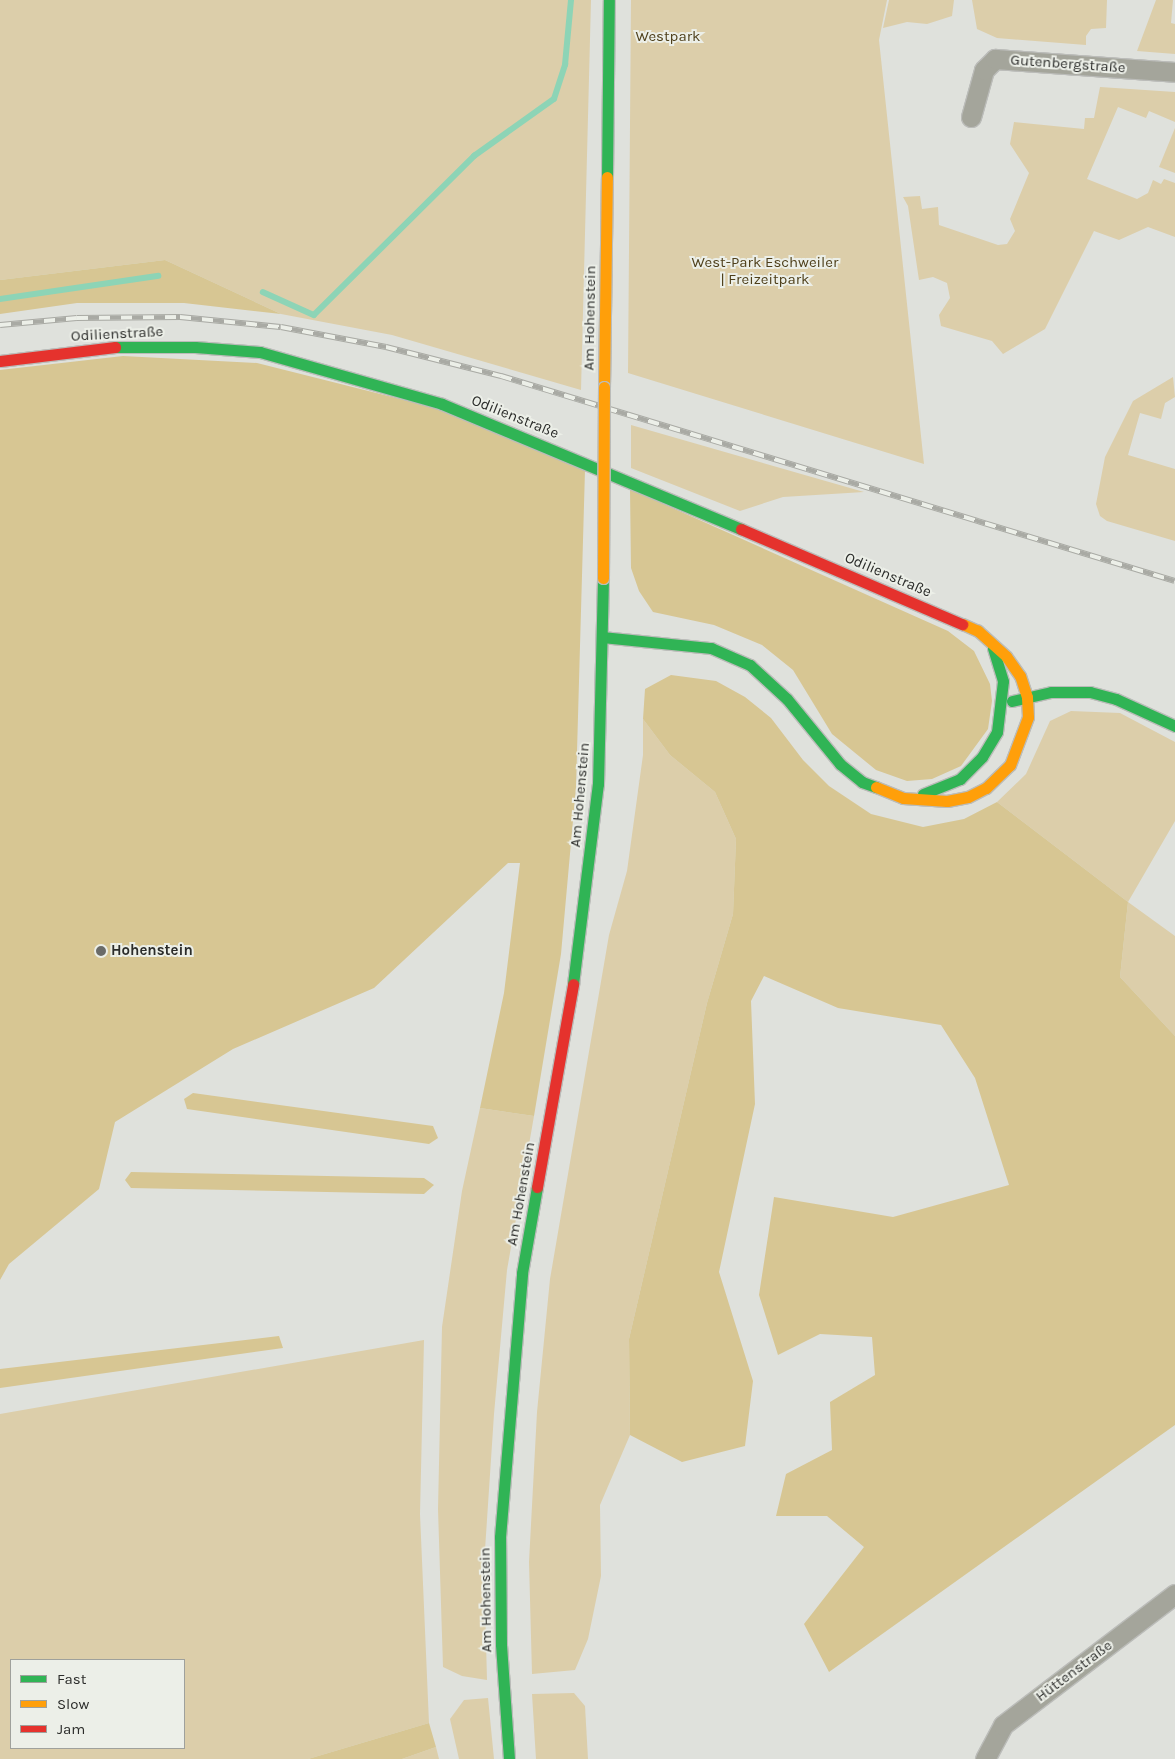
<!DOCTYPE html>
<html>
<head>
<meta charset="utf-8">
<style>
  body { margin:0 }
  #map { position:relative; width:1175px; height:1759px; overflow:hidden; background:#dfe1dc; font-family:Karla,sans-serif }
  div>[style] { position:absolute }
  .green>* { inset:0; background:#dcceaa }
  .forest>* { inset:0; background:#d7c693 }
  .stream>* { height:5.5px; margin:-2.75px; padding:0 2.75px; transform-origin:2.75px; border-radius:2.75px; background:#8dd4b6 }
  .roads { filter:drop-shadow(1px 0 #bbbcb9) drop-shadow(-1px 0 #bbbcb9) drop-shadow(0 1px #bbbcb9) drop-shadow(0 -1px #bbbcb9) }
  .street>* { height:19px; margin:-9.5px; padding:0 9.5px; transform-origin:9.5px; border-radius:9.5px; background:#a4a59b }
  .fast>* { height:11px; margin:-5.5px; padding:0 5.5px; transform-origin:5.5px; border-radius:5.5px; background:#30b455 }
  .slow>* { height:11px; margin:-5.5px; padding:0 5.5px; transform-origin:5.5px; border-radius:5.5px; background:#ff9f0a }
  .jam>* { height:11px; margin:-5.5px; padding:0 5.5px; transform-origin:5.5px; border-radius:5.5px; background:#e5322d }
  .rail>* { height:5.5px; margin-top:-2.75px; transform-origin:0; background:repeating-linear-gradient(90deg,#ecefe8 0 11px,#a9aaa4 0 22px); box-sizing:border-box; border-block:1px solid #a9aaa4 }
  .bridges { filter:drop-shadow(1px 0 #bbbcb9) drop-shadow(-1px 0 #bbbcb9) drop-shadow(0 1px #bbbcb9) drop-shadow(0 -1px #bbbcb9) }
  .slow-bridge>* { height:11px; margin:-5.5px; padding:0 5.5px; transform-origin:5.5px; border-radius:5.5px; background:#ff9f0a }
  .dots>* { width:14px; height:14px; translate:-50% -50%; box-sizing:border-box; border:2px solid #ecefe8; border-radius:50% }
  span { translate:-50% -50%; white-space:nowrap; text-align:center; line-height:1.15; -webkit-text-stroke:4px #ecefe8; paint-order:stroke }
  .park-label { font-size:15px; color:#4e3f1a }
  .street-label { font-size:15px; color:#2b2c2a }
  .poi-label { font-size:15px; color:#2b2c2a; font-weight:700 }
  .left { translate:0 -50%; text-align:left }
  .legend { position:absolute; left:10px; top:1659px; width:175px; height:90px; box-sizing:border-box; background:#ecefe8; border:1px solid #9fa19c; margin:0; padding:6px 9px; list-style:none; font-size:15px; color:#2b2c2a }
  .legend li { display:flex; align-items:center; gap:10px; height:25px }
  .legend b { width:25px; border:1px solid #9fa19c }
</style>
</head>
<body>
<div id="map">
  <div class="green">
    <div style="clip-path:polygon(0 0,591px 0,581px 390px,392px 335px,281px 314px,165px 260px,0 280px)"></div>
    <div style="clip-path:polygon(631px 0,887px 0,879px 40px,924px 464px,628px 373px)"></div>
    <div style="clip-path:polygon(889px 0,954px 0,952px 16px,927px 24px,907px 22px,883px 28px)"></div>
    <div style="clip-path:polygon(972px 0,1107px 0,1106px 28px,1091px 29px,1086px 36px,1086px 45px,997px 38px,977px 29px)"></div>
    <div style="clip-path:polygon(1156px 0,1173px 0,1171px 23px,1175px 24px,1175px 54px,1137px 51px)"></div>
    <div style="clip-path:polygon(1100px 87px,1175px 92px,1175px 122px,1149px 111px,1146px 118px,1118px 107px,1087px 179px,1137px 199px,1148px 193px,1153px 180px,1161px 184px,1164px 179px,1175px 183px,1175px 237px,1148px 227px,1119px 240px,1094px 231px,1045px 329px,1003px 354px,992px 341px,941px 326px,939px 315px,950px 298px,947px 283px,933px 277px,919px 280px,908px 206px,903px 197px,920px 196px,922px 209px,938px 207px,939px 225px,998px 245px,1007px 244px,1015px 231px,1010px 219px,1029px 173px,1010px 144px,1014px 122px,1084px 129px,1085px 118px,1094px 118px)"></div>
    <div style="clip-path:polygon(1175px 128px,1175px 173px,1159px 167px)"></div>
    <div style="clip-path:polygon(1173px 377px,1175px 397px,1165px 403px,1161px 419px,1140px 413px,1128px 455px,1175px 469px,1175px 541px,1107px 521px,1100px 516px,1096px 504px,1105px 457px,1133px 401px)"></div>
    <div style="clip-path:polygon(631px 425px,864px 492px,783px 497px,740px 511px,631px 468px)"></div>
    <div style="clip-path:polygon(1071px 711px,1120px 713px,1175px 742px,1175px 821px,1128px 902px,1175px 936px,1175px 1036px,1120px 977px,1128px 902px,997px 802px,1026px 774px,1050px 721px)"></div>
    <div style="clip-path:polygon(643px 719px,670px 755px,715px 792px,736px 839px,733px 914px,707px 1003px,629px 1339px,630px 1435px,600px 1505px,601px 1576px,588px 1639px,575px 1670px,532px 1674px,529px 1562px,537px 1412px,550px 1279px,609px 935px,627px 871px,643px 755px)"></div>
    <div style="clip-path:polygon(480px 1108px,534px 1116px,507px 1270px,494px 1414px,484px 1565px,487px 1680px,462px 1676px,443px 1667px,438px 1509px,442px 1327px,462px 1191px)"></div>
    <div style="clip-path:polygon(evenodd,424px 1340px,420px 1514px,429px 1723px,308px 1759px,0 1759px,0 1414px,424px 1340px,11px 1660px,184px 1660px,184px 1748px,11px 1748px,11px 1660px)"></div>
    <div style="clip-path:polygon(574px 1693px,585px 1706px,588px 1759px,536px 1759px,532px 1694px)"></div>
    <div style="clip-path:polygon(488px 1698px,494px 1759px,459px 1759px,450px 1719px,464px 1700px)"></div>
    <div style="clip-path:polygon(436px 1747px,439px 1759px,402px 1759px)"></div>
  </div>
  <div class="forest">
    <div style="clip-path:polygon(165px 260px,281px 314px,184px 303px,77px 303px,0 314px,0 280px)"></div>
    <div style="clip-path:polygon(123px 356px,257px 363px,440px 409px,585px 470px,576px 787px,561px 954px,534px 1116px,480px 1108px,504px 993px,520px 863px,508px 863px,374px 988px,233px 1049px,115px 1122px,99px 1189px,9px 1264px,0 1280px,0 370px)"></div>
    <div style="clip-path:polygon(630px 489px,948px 631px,974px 651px,990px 684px,992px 701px,988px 729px,961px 766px,932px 779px,907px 781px,876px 770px,832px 734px,793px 670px,762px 645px,714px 625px,653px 612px,639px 591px,631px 568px)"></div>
    <div style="clip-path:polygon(671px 675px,716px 681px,745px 697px,771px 718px,803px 760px,829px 786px,871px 814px,923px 827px,964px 819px,997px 802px,1128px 902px,1120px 977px,1175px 1036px,1175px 1425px,829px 1672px,804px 1624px,864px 1547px,827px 1516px,776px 1516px,786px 1474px,832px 1450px,830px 1402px,875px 1375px,872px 1337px,820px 1334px,778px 1355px,759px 1295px,774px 1197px,893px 1217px,1009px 1185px,975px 1078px,941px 1025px,838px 1008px,764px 976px,751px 1001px,755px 1104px,719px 1272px,753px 1381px,745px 1446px,682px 1462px,630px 1435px,629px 1339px,707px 1003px,733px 914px,736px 839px,715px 792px,670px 755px,643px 719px,645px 689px)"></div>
    <div style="clip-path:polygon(193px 1093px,433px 1126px,438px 1138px,429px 1144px,187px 1109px,184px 1099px)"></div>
    <div style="clip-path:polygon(131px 1172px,424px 1178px,434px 1185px,424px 1194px,131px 1188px,125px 1180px)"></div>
    <div style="clip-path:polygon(279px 1336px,283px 1348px,0 1388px,0 1369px)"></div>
    <div style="clip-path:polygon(429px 1723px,436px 1747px,402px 1759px,308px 1759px)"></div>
  </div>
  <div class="stream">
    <div style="left:263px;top:292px;width:56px;rotate:24.3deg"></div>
    <div style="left:314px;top:315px;width:226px;rotate:-44.8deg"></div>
    <div style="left:474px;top:156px;width:98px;rotate:-35.5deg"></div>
    <div style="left:554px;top:99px;width:36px;rotate:-72deg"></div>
    <div style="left:565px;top:65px;width:65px;rotate:-84.7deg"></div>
    <div style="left:0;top:299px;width:160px;rotate:-8.3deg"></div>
  </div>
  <div class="roads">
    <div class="street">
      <div style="left:971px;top:117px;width:49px;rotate:-74.5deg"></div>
      <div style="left:984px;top:70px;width:16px;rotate:-45deg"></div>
      <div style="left:995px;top:59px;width:180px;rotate:4.1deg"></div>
      <div style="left:985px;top:1759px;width:38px;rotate:-62deg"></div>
      <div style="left:1003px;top:1725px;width:216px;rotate:-37.3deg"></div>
    </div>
    <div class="fast">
      <div style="left:607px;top:177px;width:177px;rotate:-89.4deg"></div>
      <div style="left:115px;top:347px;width:80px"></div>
      <div style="left:195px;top:347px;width:65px;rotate:4.4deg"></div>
      <div style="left:260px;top:352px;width:189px;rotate:15.9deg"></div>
      <div style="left:442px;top:404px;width:324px;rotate:22.7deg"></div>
      <div style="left:602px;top:637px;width:110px;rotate:5.8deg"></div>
      <div style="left:711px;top:648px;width:43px;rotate:23.6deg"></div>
      <div style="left:750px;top:665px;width:50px;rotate:42.6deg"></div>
      <div style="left:787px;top:699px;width:84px;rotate:50.8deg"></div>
      <div style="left:840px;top:764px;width:28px;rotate:39deg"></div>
      <div style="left:862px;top:782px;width:15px;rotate:20deg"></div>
      <div style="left:1012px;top:701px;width:40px;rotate:-13deg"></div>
      <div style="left:1051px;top:692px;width:39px"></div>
      <div style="left:1090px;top:692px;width:27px;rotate:15deg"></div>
      <div style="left:1116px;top:699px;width:65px;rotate:24.6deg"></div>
      <div style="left:923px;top:794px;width:40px;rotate:-22deg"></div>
      <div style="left:960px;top:779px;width:31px;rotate:-45deg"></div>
      <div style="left:982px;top:757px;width:29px;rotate:-59deg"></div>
      <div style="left:997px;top:732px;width:51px;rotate:-83.3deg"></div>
      <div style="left:1003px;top:681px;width:34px;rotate:-107deg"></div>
      <div style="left:573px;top:984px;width:202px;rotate:-82.9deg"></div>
      <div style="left:598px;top:784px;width:206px;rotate:-88.6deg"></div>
      <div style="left:509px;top:1759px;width:115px;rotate:-94deg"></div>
      <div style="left:501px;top:1644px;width:107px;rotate:-90.5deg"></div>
      <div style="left:500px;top:1537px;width:265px;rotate:-85.2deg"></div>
      <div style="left:522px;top:1273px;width:87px;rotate:-80.1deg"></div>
    </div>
    <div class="slow">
      <div style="left:604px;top:387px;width:210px;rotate:-89.2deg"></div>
      <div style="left:876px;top:787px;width:29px;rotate:22deg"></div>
      <div style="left:903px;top:798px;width:44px;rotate:3.9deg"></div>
      <div style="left:947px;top:801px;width:21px;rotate:-11deg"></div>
      <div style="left:968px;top:797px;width:20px;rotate:-27deg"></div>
      <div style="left:986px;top:788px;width:33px;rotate:-44deg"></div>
      <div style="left:1010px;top:765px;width:51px;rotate:-69.4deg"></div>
      <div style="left:1028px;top:717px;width:20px;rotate:-93deg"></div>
      <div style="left:1027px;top:697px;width:22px;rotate:-108deg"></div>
      <div style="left:1020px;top:676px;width:24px;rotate:-125deg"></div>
      <div style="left:1006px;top:656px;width:38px;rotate:-138deg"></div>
      <div style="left:978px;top:631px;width:17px;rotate:-156deg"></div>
    </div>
    <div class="jam">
      <div style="left:0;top:361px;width:116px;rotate:-6.9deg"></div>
      <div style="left:741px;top:529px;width:241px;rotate:23.3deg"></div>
      <div style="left:537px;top:1187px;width:206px;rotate:-79.9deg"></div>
    </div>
  </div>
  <div class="rail">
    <div style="left:0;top:325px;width:77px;rotate:-5.2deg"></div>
    <div style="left:77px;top:318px;width:103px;rotate:-0.6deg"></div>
    <div style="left:180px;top:317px;width:101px;rotate:5.7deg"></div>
    <div style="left:281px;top:327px;width:107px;rotate:10.8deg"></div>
    <div style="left:386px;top:347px;width:119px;rotate:14.2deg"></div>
    <div style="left:501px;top:376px;width:704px;rotate:16.92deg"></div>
  </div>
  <div class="bridges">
    <div class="slow-bridge">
      <div style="left:603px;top:578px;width:191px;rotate:-89.7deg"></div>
    </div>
  </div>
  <div class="dots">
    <div style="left:101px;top:951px;background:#6a6b68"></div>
  </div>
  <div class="park-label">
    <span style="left:668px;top:37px">Westpark</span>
    <span style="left:765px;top:271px">West-Park Eschweiler<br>| Freizeitpark</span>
  </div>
  <div class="street-label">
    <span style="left:1068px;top:64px;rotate:4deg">Gutenbergstraße</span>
    <span style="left:590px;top:318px;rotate:-89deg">Am Hohenstein</span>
    <span style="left:117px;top:334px;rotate:-3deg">Odilienstraße</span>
    <span style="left:515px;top:417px;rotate:22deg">Odilienstraße</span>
    <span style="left:888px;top:575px;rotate:23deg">Odilienstraße</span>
    <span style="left:580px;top:795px;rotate:-85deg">Am Hohenstein</span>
    <span style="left:521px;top:1194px;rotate:-80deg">Am Hohenstein</span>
    <span style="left:486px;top:1600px;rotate:-91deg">Am Hohenstein</span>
    <span style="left:1074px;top:1671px;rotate:-37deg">Hüttenstraße</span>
  </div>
  <div class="poi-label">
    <span class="left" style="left:111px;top:951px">Hohenstein</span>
  </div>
  <ul class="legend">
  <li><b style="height:6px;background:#30b455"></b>Fast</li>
  <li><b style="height:6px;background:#ff9f0a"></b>Slow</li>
  <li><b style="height:6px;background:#e5322d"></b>Jam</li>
  </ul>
</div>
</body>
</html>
